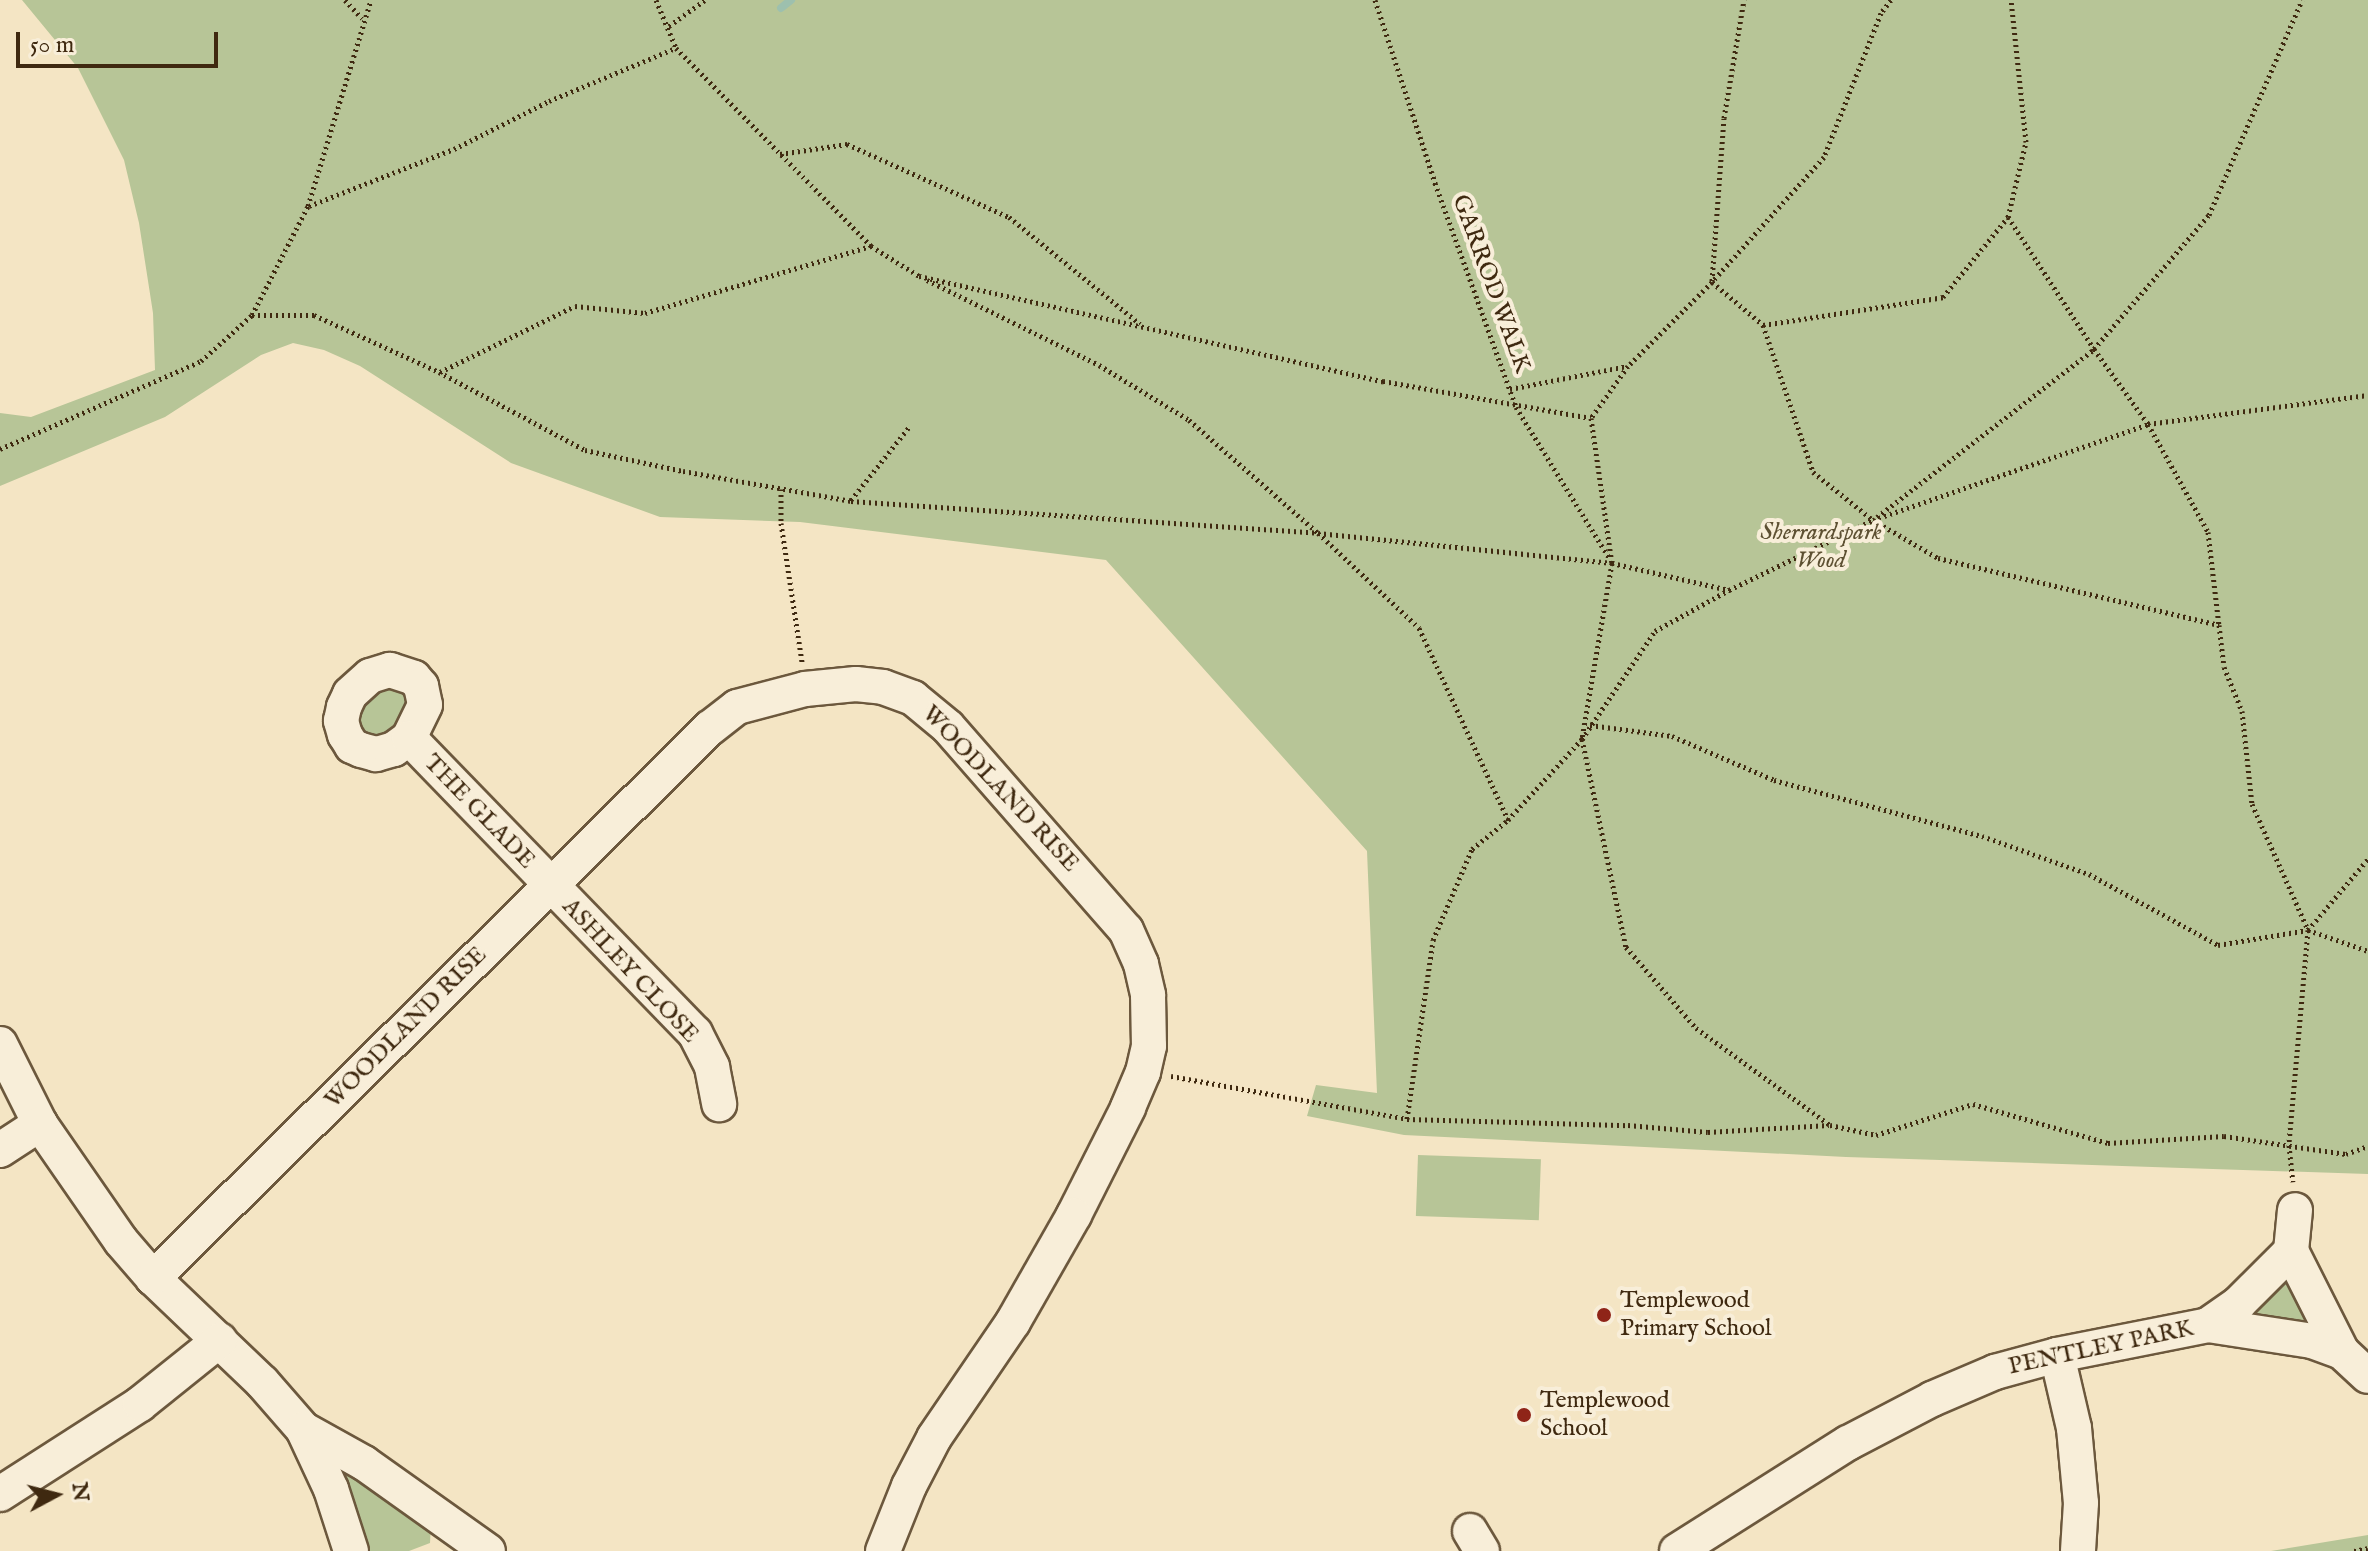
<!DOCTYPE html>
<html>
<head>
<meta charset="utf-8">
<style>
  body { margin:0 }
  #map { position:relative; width:2368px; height:1551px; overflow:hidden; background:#f4e5c4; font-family:"IM FELL English",serif }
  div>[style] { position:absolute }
  .green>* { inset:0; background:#b7c597; transform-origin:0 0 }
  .stream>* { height:8px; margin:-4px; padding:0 4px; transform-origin:4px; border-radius:4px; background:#9dc0ae }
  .path>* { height:5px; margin-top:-2.5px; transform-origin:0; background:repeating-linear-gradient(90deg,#3f2910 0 2px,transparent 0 6px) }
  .roads { filter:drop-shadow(2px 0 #6c583d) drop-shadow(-2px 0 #6c583d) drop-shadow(0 2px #6c583d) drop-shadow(0 -2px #6c583d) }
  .minor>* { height:34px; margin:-17px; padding:0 17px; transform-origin:17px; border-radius:17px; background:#f8eed9 }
  .dots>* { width:22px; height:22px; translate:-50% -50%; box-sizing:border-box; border:4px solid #f8eed9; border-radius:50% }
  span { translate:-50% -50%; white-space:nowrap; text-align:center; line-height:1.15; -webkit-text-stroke:8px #f8eed9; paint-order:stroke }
  .street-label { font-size:24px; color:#3f2910 }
  .park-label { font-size:24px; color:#5d5032; font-style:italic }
  .poi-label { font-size:24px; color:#3f2910 }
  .left { translate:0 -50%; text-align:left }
  .north { position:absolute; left:16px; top:1455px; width:80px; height:80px; -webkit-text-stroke:6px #f8eed9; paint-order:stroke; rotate:83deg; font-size:22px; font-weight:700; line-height:32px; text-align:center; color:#3f2910 }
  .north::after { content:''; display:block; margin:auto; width:28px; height:36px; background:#3f2910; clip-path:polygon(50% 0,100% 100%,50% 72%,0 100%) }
  .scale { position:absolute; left:16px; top:32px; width:202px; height:36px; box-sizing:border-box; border:4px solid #3f2910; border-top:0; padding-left:10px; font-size:24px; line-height:28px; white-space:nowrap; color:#3f2910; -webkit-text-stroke:6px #f8eed9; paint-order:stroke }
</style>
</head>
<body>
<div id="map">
  <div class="green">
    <div style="clip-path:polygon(22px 0,2368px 0,2368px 1174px,1846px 1157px,1404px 1135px,1307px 1116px,1316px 1085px,1377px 1093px,1367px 851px,1106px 560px,800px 522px,660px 517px,511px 463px,360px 366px,324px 350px,293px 343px,261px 355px,165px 417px,0 486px,0 413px,31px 417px,155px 370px,153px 313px,139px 223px,124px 160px,78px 68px)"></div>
    <div style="clip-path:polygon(412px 686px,404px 729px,361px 743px,353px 702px,362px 689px)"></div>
    <div style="left:1418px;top:1155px;width:123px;height:61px;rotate:2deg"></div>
    <div style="clip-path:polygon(2284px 1278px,2290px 1280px,2312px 1326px,2248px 1317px)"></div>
    <div style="clip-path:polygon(347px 1472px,431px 1524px,430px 1543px,409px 1551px,361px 1551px,342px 1478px)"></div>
    <div style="clip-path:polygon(2368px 1535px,2368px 1551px,2271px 1551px)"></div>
  </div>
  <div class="stream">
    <div style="left:781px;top:8px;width:13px;rotate:-39deg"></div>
  </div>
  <div class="path">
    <div style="left:345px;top:0;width:25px;rotate:47deg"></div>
    <div style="left:656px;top:0;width:52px;rotate:67.4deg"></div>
    <div style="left:676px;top:48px;width:278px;rotate:45.4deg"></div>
    <div style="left:1375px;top:0;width:193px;rotate:71.8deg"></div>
    <div style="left:1435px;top:183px;width:238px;rotate:70.1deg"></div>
    <div style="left:1516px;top:407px;width:179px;rotate:58.3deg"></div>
    <div style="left:1891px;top:0;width:16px;rotate:128deg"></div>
    <div style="left:1881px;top:13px;width:155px;rotate:111.6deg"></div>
    <div style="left:1824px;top:157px;width:168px;rotate:131.9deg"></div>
    <div style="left:1712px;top:282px;width:119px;rotate:135deg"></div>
    <div style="left:1628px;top:366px;width:64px;rotate:125.4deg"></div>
    <div style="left:1591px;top:418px;width:147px;rotate:81.8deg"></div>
    <div style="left:1612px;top:563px;width:179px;rotate:99.7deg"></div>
    <div style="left:1582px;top:739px;width:213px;rotate:78.1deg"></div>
    <div style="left:1626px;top:947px;width:107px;rotate:49.2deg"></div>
    <div style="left:1696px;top:1028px;width:165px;rotate:35.9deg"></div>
    <div style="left:1830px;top:1125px;width:47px;rotate:12.3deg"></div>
    <div style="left:1876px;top:1135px;width:102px;rotate:-17.7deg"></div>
    <div style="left:1973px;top:1104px;width:141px;rotate:16.1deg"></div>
    <div style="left:2108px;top:1143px;width:116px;rotate:-3.5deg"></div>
    <div style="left:2224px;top:1136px;width:123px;rotate:8.4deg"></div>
    <div style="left:2346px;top:1154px;width:23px;rotate:-20deg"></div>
    <div style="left:669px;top:26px;width:44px;rotate:-35.8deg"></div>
    <div style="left:780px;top:154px;width:68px;rotate:-8.5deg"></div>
    <div style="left:847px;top:144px;width:178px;rotate:24.3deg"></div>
    <div style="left:1009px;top:217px;width:169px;rotate:39.2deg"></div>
    <div style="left:309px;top:206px;width:156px;rotate:-21.5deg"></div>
    <div style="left:454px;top:149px;width:106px;rotate:-26.8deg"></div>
    <div style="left:549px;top:101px;width:138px;rotate:-22.7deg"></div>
    <div style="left:2008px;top:217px;width:158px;rotate:56.9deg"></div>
    <div style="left:2094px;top:349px;width:92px;rotate:54.2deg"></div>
    <div style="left:2148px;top:424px;width:124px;rotate:60.9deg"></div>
    <div style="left:2208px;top:532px;width:94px;rotate:83.3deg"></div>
    <div style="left:927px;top:280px;width:192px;rotate:26.3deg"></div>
    <div style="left:1099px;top:365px;width:105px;rotate:31.4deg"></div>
    <div style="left:1189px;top:420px;width:171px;rotate:41.2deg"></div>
    <div style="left:1318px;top:533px;width:139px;rotate:43.2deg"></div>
    <div style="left:1419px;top:628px;width:212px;rotate:65.1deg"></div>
    <div style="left:1712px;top:281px;width:163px;rotate:-85.8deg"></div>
    <div style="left:1724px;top:118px;width:120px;rotate:-80.4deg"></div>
    <div style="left:1712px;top:282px;width:67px;rotate:40.1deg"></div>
    <div style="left:1763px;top:325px;width:182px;rotate:-8.8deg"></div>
    <div style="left:1943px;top:297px;width:103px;rotate:-50.9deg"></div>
    <div style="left:2008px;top:217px;width:77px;rotate:-76.5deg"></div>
    <div style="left:2026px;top:142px;width:143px;rotate:-96deg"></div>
    <div style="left:252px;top:315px;width:62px"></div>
    <div style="left:314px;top:315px;width:137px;rotate:24.5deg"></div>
    <div style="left:439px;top:372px;width:166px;rotate:28.1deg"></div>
    <div style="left:585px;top:450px;width:100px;rotate:12.1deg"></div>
    <div style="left:683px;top:471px;width:171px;rotate:10.1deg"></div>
    <div style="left:851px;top:501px;width:468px;rotate:3.9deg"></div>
    <div style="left:1318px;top:533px;width:296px;rotate:5.8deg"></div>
    <div style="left:1612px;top:563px;width:120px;rotate:13deg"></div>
    <div style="left:1729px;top:590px;width:160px;rotate:-25.9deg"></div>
    <div style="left:1873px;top:520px;width:291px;rotate:-19.2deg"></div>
    <div style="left:2148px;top:424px;width:222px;rotate:-7.5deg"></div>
    <div style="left:1763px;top:325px;width:155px;rotate:71.2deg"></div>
    <div style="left:1813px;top:472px;width:77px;rotate:38.7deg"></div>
    <div style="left:1873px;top:520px;width:75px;rotate:30.3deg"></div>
    <div style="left:1938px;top:558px;width:289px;rotate:13.4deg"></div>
    <div style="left:2219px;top:625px;width:42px;rotate:83.2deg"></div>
    <div style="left:2224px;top:667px;width:48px;rotate:67.8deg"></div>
    <div style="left:2242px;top:711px;width:94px;rotate:83.9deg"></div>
    <div style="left:2252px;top:804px;width:138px;rotate:66deg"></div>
    <div style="left:2308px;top:930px;width:216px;rotate:95.1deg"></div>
    <div style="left:2289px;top:1145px;width:37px;rotate:84deg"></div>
    <div style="left:440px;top:372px;width:150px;rotate:-26.1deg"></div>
    <div style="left:575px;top:306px;width:70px;rotate:5.7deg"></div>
    <div style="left:645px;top:313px;width:236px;rotate:-16.5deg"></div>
    <div style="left:871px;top:246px;width:57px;rotate:32deg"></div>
    <div style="left:919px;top:276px;width:476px;rotate:12.8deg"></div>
    <div style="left:1383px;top:381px;width:211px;rotate:10.1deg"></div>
    <div style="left:1510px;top:389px;width:119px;rotate:-11.1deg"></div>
    <div style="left:0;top:449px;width:219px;rotate:-23.6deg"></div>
    <div style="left:201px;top:361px;width:69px;rotate:-42deg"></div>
    <div style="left:252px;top:315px;width:123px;rotate:-62.8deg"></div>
    <div style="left:308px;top:206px;width:215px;rotate:-73deg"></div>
    <div style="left:781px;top:489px;width:34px;rotate:90deg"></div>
    <div style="left:781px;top:523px;width:141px;rotate:81.4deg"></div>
    <div style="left:851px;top:500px;width:93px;rotate:-51.5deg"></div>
    <div style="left:1877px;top:517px;width:274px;rotate:-37.7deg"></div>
    <div style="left:2094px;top:349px;width:177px;rotate:-49.4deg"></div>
    <div style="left:2209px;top:215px;width:234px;rotate:-66.6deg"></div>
    <div style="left:1590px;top:725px;width:83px;rotate:7.6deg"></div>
    <div style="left:1672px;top:736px;width:111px;rotate:23.3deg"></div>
    <div style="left:1774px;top:780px;width:215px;rotate:15.1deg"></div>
    <div style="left:1982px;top:836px;width:114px;rotate:19.6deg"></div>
    <div style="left:2089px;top:874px;width:147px;rotate:28.8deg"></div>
    <div style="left:2218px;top:945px;width:91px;rotate:-9.5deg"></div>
    <div style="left:2308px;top:930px;width:64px;rotate:19.3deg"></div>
    <div style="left:2308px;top:930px;width:93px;rotate:-49.8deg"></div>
    <div style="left:1171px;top:1076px;width:240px;rotate:10.3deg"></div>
    <div style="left:1407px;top:1119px;width:221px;rotate:1.6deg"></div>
    <div style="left:1628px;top:1125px;width:80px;rotate:5deg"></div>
    <div style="left:1708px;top:1132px;width:121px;rotate:-3.3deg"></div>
    <div style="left:1407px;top:1119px;width:181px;rotate:-81.7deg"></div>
    <div style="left:1433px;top:940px;width:99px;rotate:-66.8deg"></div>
    <div style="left:1472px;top:849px;width:46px;rotate:-38.9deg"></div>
    <div style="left:1508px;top:820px;width:110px;rotate:-47.6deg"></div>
    <div style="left:1582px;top:739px;width:130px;rotate:-55.9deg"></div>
    <div style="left:1655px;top:631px;width:85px;rotate:-29deg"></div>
    <div style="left:2354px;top:1551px;width:14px;rotate:-12deg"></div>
  </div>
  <div class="roads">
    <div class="minor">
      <div style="left:390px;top:670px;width:25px;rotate:18deg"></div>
      <div style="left:414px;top:678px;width:11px;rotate:49deg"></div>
      <div style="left:421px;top:686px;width:19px;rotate:78deg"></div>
      <div style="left:425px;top:705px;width:37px;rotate:116deg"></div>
      <div style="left:409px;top:738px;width:19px;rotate:144deg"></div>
      <div style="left:394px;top:749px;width:19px;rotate:164deg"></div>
      <div style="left:376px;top:754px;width:16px;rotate:-165deg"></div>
      <div style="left:361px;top:750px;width:10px;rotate:-156deg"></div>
      <div style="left:352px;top:746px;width:13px;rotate:-122deg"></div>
      <div style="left:345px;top:735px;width:15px;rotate:-106deg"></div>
      <div style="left:341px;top:721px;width:14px;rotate:-78deg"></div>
      <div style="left:344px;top:707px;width:14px;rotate:-65deg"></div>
      <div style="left:350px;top:694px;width:27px;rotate:-42deg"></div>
      <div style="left:370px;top:676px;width:21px;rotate:-17deg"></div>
      <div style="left:409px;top:738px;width:411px;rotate:45.9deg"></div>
      <div style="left:695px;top:1033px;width:38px;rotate:63deg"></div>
      <div style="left:712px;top:1067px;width:38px;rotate:79deg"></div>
      <div style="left:0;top:1044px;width:89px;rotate:63.4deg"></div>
      <div style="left:40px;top:1124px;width:142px;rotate:55.3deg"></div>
      <div style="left:121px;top:1241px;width:49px;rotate:49.1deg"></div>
      <div style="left:153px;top:1278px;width:151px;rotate:43.7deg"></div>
      <div style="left:262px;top:1382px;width:62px;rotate:48.9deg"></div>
      <div style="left:303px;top:1429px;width:66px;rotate:65deg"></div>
      <div style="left:331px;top:1489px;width:65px;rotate:72.1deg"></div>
      <div style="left:0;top:1150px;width:48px;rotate:-33deg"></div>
      <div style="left:2291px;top:1251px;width:113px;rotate:63.2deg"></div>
      <div style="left:153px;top:1278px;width:783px;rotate:-44.64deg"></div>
      <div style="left:710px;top:728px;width:34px;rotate:-38deg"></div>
      <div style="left:737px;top:707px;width:70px;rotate:-14.8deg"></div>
      <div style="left:805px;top:689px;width:51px;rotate:-5.6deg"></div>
      <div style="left:856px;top:684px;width:27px;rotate:6deg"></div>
      <div style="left:883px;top:687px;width:32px;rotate:20deg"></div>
      <div style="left:913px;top:698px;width:45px;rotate:39.6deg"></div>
      <div style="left:948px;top:727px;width:270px;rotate:48.8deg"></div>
      <div style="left:1126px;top:930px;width:37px;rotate:66deg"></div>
      <div style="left:1141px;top:964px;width:32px;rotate:77deg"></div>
      <div style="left:1148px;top:995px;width:51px;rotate:88.9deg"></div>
      <div style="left:1149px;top:1046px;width:27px;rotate:103deg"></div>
      <div style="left:1143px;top:1072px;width:39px;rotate:113deg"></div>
      <div style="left:1128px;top:1108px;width:120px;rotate:116.8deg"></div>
      <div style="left:1074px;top:1215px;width:123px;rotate:119.7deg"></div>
      <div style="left:1013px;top:1322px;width:140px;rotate:124.3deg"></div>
      <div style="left:934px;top:1438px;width:54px;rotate:117.5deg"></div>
      <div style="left:909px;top:1486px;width:70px;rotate:111.8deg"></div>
      <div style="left:2208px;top:1325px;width:38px;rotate:-35deg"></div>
      <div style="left:2239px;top:1303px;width:74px;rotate:-45deg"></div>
      <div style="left:2291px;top:1251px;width:41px;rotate:-84.4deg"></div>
      <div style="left:2057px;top:1355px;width:75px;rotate:76.9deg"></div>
      <div style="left:2074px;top:1428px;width:75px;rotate:84.7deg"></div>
      <div style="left:2081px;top:1503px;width:48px;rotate:93.6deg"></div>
      <div style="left:303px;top:1429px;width:70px;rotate:29.1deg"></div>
      <div style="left:364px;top:1463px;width:152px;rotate:35.4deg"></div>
      <div style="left:0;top:1494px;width:166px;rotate:-32.7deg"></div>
      <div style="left:140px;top:1404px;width:102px;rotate:-38.7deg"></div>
      <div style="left:1470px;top:1531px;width:23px;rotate:59deg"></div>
      <div style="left:1677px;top:1551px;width:202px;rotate:-32.3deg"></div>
      <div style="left:1848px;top:1443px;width:95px;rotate:-27.6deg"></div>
      <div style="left:1932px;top:1399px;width:69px;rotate:-23.2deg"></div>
      <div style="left:1995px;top:1372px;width:64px;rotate:-15.3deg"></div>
      <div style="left:2057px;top:1355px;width:154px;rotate:-11.2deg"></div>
      <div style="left:2208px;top:1325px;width:105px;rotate:8.7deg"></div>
      <div style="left:2312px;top:1341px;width:32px;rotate:20deg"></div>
      <div style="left:2342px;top:1352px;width:35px;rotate:43deg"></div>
    </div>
  </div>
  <div class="dots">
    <div style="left:1604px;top:1315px;background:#8f2418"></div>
    <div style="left:1524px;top:1415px;background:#8f2418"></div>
  </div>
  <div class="street-label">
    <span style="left:1491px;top:284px;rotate:70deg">GARROD WALK</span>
    <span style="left:1000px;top:789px;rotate:47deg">WOODLAND RISE</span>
    <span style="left:479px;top:812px;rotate:46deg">THE GLADE</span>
    <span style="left:630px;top:971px;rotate:47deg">ASHLEY CLOSE</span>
    <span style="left:406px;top:1028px;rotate:-45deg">WOODLAND RISE</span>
    <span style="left:2101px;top:1348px;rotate:-12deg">PENTLEY PARK</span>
  </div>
  <div class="park-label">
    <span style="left:1821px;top:547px">Sherrardspark<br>Wood</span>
  </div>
  <div class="poi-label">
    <span class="left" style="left:1620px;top:1315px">Templewood<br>Primary School</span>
    <span class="left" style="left:1540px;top:1415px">Templewood<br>School</span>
  </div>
  <div class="north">N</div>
  <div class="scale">50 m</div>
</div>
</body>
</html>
